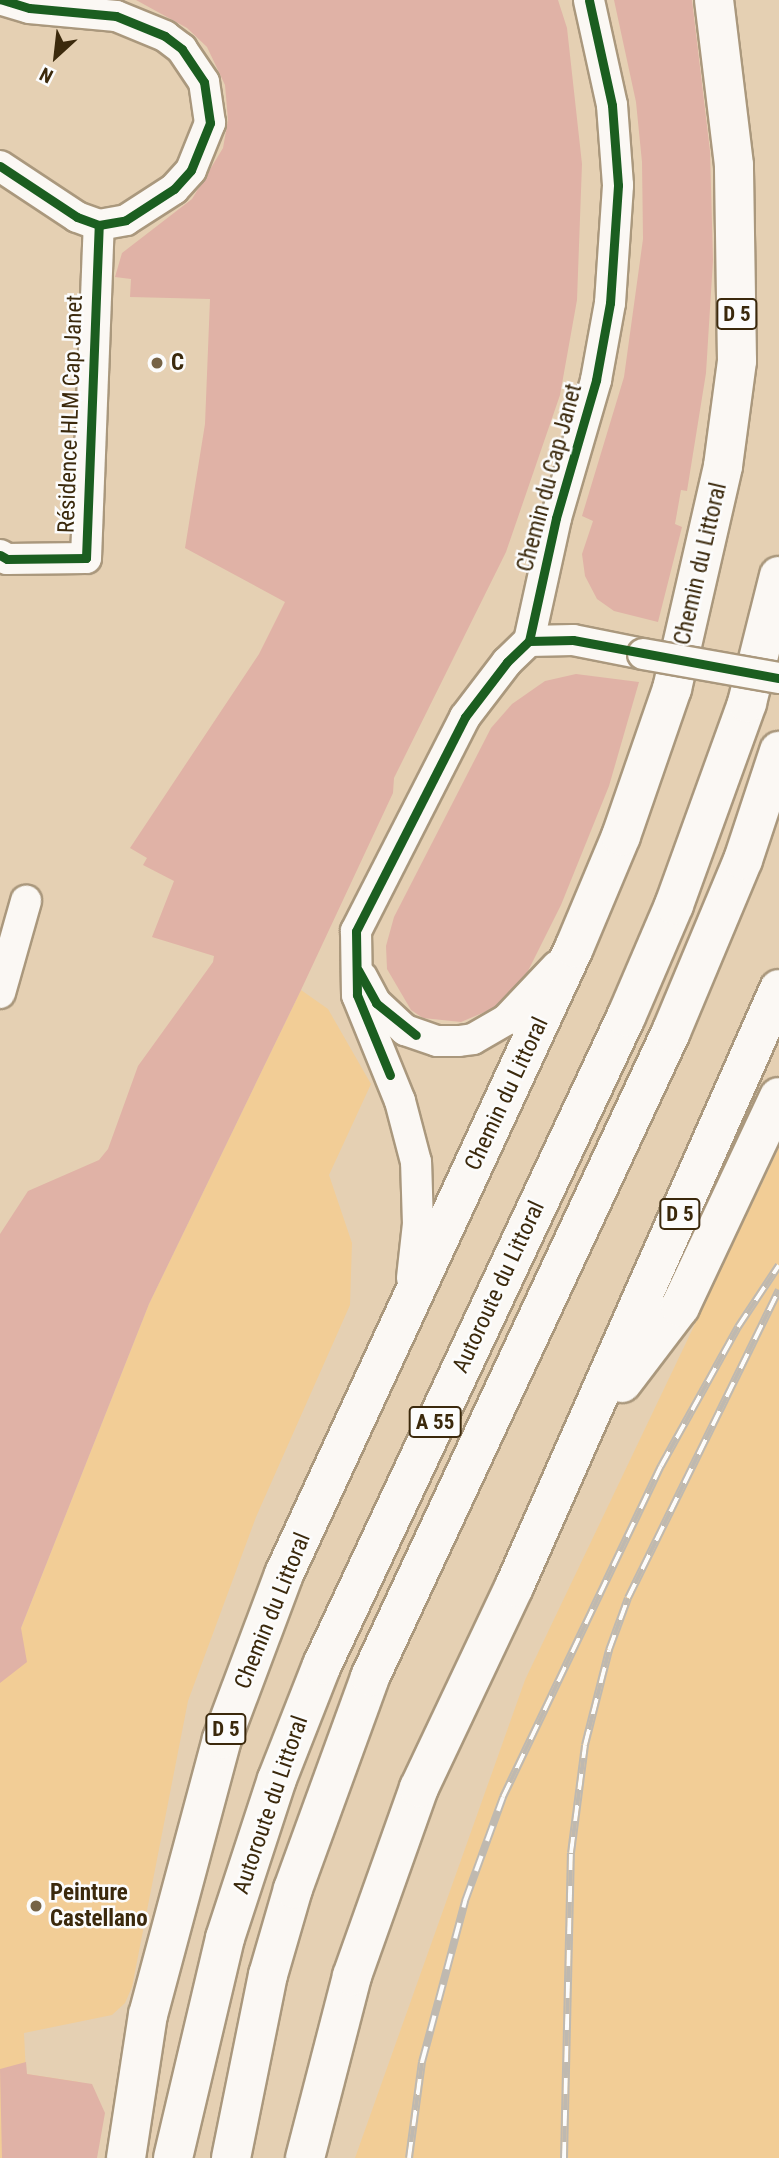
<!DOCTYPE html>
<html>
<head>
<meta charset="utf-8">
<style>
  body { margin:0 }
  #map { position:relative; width:779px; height:2158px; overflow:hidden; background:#e5d0b3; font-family:"Roboto Condensed",sans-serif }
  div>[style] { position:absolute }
  .built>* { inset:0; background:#f2cd96 }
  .green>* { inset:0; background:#e0b2a6 }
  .roads { filter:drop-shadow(2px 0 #aa987d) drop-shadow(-2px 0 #aa987d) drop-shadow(0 2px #aa987d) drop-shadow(0 -2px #aa987d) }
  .street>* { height:30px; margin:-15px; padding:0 15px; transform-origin:15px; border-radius:15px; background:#fbf8f4 }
  .primary>* { height:38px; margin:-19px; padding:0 19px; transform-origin:19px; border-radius:19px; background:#fbf8f4 }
  .highway>* { height:38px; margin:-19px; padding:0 19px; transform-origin:19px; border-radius:19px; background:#fbf8f4 }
  .rail>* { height:8px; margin-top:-4px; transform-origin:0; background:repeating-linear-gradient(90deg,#fcfcfc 0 16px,#bfb9b0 0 32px); box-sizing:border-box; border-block:2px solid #bfb9b0 }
  .bridges { filter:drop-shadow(2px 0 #aa987d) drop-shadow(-2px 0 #aa987d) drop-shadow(0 2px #aa987d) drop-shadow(0 -2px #aa987d) }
  .street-bridge>* { height:30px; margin:-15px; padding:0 15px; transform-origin:15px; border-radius:15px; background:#fbf8f4 }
  .cycleway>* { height:9px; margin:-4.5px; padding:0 4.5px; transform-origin:4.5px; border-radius:4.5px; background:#1b5e20 }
  .dots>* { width:19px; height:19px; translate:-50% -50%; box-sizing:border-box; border:4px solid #fcfcfc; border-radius:50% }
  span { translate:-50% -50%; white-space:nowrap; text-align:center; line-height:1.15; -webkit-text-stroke:5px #fcfcfc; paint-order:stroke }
  .shield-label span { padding:2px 5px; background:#fcfcfc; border:2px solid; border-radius:5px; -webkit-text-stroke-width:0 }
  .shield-label { font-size:21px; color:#3b290c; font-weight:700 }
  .poi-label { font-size:23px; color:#3b290c; font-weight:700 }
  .left { translate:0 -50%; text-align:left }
  .street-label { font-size:23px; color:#3b290c }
  .north { position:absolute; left:21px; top:21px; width:70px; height:70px; -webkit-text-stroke:5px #fcfcfc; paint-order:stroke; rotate:207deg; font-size:19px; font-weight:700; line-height:28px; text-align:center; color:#3b290c }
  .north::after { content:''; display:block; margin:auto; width:24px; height:32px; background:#3b290c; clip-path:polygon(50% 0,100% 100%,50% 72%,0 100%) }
</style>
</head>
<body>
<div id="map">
  <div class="built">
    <div style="clip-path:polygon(301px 990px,328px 1009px,371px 1084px,329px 1175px,352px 1243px,350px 1305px,256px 1517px,188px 1701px,132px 1987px,125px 2003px,112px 2015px,24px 2033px,26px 2074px,79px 2082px,76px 2158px,0 2158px,0 1635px,21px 1628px,149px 1304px)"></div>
    <div style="clip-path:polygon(779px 1148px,779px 2158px,355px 2158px,525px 1680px)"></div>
  </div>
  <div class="green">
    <div style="clip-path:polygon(136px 0,558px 0,567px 28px,582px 164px,577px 300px,560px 395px,506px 552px,394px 778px,393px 793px,301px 990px,149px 1304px,21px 1628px,27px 1662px,0 1683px,0 1234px,28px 1191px,99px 1160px,108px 1149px,138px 1066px,213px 962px,214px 956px,152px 937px,174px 881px,143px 865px,147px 858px,130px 848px,259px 654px,285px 602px,185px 548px,205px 424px,210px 299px,130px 297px,131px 279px,115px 277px,122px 253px,192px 199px,223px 148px,228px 120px,225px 85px,207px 47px,187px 28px)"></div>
    <div style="clip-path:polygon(614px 0,692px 0,710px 151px,713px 260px,706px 373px,687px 491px,681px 490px,675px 524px,682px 527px,658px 622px,614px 611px,597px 599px,585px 576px,582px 554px,593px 521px,582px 516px,624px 377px,643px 239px,642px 162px,636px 102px)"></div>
    <div style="clip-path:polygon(576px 674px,639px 682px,609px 786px,561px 905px,519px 989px,499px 1006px,461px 1022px,423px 1018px,411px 1010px,387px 969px,386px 946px,394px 917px,491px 728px,512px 704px,545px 681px)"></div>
    <div style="clip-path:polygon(26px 2062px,27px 2074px,92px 2084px,105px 2113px,97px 2158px,2px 2158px,0 2069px)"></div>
  </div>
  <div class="roads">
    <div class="street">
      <div style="left:0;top:166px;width:92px;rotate:33.5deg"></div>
      <div style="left:77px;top:217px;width:23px;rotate:20deg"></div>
      <div style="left:99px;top:225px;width:27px;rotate:-10deg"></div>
      <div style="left:126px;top:220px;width:57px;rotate:-32.9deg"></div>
      <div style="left:174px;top:189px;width:25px;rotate:-48deg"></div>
      <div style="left:191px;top:170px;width:51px;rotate:-68deg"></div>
      <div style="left:210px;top:123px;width:41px;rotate:-98.3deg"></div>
      <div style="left:204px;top:82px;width:40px;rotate:-124deg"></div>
      <div style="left:182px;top:49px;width:21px;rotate:-143deg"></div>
      <div style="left:165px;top:36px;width:53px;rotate:-157.8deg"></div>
      <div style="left:116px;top:16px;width:87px;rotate:-174.7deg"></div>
      <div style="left:29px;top:8px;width:28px;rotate:-163deg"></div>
      <div style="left:0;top:555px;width:8px;rotate:30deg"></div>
      <div style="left:7px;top:559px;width:79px;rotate:-0.7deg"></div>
      <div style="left:86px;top:558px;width:333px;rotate:-87.8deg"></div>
      <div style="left:529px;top:641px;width:44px;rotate:-1.3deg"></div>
      <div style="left:573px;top:640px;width:71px;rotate:11.3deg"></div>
      <div style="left:362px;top:977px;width:30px;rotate:62deg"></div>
      <div style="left:376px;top:1003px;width:40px;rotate:43deg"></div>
      <div style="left:405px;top:1030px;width:34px;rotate:19deg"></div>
      <div style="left:437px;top:1041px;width:22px"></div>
      <div style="left:459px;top:1041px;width:14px;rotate:-8deg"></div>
      <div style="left:473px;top:1039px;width:38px;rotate:-30deg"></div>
      <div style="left:506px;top:1020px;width:74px;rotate:-46.6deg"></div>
      <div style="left:0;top:993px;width:96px;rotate:-74.2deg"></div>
      <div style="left:412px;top:1278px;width:54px;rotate:-83.7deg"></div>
      <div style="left:418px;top:1224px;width:62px;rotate:-91.8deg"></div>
      <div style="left:416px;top:1162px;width:63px;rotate:-104.7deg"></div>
      <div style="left:400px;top:1101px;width:114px;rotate:-112.1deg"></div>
      <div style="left:357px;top:995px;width:64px;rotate:-90.9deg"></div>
      <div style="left:356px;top:931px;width:240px;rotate:-63deg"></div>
      <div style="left:465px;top:717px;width:69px;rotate:-52.6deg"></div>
      <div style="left:507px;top:662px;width:30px;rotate:-44deg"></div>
      <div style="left:529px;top:641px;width:126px;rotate:-77.6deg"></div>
      <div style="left:556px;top:518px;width:144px;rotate:-73.8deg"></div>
      <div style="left:596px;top:380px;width:78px;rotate:-79.7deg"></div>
      <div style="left:610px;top:303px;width:118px;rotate:-86.1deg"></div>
      <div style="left:618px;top:185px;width:80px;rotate:-94.3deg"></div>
      <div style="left:612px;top:105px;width:107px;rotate:-102.4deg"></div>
    </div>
    <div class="primary">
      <div style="left:622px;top:1383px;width:96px;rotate:-52.7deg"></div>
      <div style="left:680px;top:1307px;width:232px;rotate:-64.8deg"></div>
      <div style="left:126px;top:2158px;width:145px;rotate:-81.3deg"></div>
      <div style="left:148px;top:2015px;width:286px;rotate:-75deg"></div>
      <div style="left:222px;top:1739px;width:176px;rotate:-69.4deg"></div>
      <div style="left:284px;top:1574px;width:690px;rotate:-65.14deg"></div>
      <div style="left:574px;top:948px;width:121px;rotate:-67.2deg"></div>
      <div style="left:621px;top:836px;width:156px;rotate:-70.9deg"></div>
      <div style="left:672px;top:689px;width:229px;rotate:-77.1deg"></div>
      <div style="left:723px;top:466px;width:106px;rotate:-82.4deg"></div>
      <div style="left:737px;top:361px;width:196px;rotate:-90.9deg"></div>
      <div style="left:734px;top:165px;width:166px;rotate:-96.9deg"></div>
      <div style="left:305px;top:2158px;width:188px;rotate:-75.5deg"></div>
      <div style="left:352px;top:1976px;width:200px;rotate:-70.4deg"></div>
      <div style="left:419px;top:1788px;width:222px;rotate:-64.7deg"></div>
      <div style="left:514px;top:1587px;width:654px;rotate:-66.1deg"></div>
    </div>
    <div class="highway">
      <div style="left:173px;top:2158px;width:226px;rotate:-76.7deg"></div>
      <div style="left:225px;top:1938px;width:167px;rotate:-71.9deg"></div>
      <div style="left:277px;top:1779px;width:123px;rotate:-68.5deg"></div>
      <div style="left:322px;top:1665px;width:716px;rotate:-64.87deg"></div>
      <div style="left:626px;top:1017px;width:122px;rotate:-66.8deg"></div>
      <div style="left:674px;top:905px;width:215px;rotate:-70.1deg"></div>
      <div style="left:747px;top:703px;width:131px;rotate:-75.9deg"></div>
      <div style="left:231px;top:2158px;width:187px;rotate:-78.6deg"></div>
      <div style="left:268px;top:1975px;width:90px;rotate:-73.8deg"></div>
      <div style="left:293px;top:1889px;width:226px;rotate:-70deg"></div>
      <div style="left:370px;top:1677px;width:712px;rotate:-64.98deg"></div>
      <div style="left:671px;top:1032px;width:186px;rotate:-67.3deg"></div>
      <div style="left:743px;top:860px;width:115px;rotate:-71.7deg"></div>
    </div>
  </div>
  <div class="rail">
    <div style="left:409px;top:2158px;width:97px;rotate:-82.3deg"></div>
    <div style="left:422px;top:2062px;width:167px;rotate:-75deg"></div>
    <div style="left:465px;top:1901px;width:111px;rotate:-69.9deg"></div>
    <div style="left:503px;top:1797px;width:367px;rotate:-64.5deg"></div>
    <div style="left:661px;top:1466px;width:159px;rotate:-61deg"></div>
    <div style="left:738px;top:1327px;width:74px;rotate:-56.5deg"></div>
    <div style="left:564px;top:2158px;width:305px;rotate:-88.7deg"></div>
    <div style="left:571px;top:1853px;width:109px;rotate:-82.6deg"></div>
    <div style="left:585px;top:1745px;width:98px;rotate:-75.8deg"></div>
    <div style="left:609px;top:1650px;width:55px;rotate:-69.9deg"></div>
    <div style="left:628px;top:1598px;width:343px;rotate:-63.9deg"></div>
  </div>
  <div class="bridges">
    <div class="street-bridge">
      <div style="left:643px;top:654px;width:138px;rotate:10deg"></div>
    </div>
  </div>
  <div class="cycleway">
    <div style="left:0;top:166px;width:92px;rotate:33.5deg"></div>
    <div style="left:77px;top:217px;width:23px;rotate:20deg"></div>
    <div style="left:99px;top:225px;width:27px;rotate:-10deg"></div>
    <div style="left:126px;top:220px;width:57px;rotate:-32.9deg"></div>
    <div style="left:174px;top:189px;width:25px;rotate:-48deg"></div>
    <div style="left:191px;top:170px;width:51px;rotate:-68deg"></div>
    <div style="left:210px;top:123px;width:41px;rotate:-98.3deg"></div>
    <div style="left:204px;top:82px;width:40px;rotate:-124deg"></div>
    <div style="left:182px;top:49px;width:21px;rotate:-143deg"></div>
    <div style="left:165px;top:36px;width:53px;rotate:-157.8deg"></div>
    <div style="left:116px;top:16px;width:87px;rotate:-174.7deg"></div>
    <div style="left:29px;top:8px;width:28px;rotate:-163deg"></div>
    <div style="left:0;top:555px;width:8px;rotate:30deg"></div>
    <div style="left:7px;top:559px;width:79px;rotate:-0.7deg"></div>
    <div style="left:86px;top:558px;width:333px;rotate:-87.8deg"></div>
    <div style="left:529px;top:641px;width:44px;rotate:-1.3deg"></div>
    <div style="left:573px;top:640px;width:209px;rotate:10.5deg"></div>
    <div style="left:358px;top:970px;width:38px;rotate:61deg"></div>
    <div style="left:376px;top:1003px;width:51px;rotate:38.7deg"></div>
    <div style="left:390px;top:1075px;width:87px;rotate:-112.4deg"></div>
    <div style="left:357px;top:995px;width:64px;rotate:-90.9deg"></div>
    <div style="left:356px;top:931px;width:240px;rotate:-63deg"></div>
    <div style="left:465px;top:717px;width:69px;rotate:-52.6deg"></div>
    <div style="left:507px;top:662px;width:30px;rotate:-44deg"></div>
    <div style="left:529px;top:641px;width:126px;rotate:-77.6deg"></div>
    <div style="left:556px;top:518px;width:144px;rotate:-73.8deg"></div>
    <div style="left:596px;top:380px;width:78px;rotate:-79.7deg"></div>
    <div style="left:610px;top:303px;width:118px;rotate:-86.1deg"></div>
    <div style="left:618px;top:185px;width:80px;rotate:-94.3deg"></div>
    <div style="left:612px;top:105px;width:107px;rotate:-102.4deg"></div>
  </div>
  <div class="dots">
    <div style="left:157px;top:363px;background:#766346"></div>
    <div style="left:36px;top:1906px;background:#766346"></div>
  </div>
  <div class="shield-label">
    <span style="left:737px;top:314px">D 5</span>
    <span style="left:680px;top:1214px">D 5</span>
    <span style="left:435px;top:1422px">A 55</span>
    <span style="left:226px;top:1729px">D 5</span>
  </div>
  <div class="poi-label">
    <span class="left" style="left:171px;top:363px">C</span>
    <span class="left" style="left:50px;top:1906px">Peinture<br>Castellano</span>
  </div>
  <div class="street-label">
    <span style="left:71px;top:414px;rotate:-88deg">Résidence HLM Cap Janet</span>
    <span style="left:550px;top:478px;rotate:-75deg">Chemin du Cap Janet</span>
    <span style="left:701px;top:564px;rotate:-77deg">Chemin du Littoral</span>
    <span style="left:507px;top:1094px;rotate:-65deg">Chemin du Littoral</span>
    <span style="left:499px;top:1287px;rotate:-65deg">Autoroute du Littoral</span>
    <span style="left:273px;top:1611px;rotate:-68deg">Chemin du Littoral</span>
    <span style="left:271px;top:1805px;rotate:-71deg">Autoroute du Littoral</span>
  </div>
  <div class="north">N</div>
</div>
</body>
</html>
